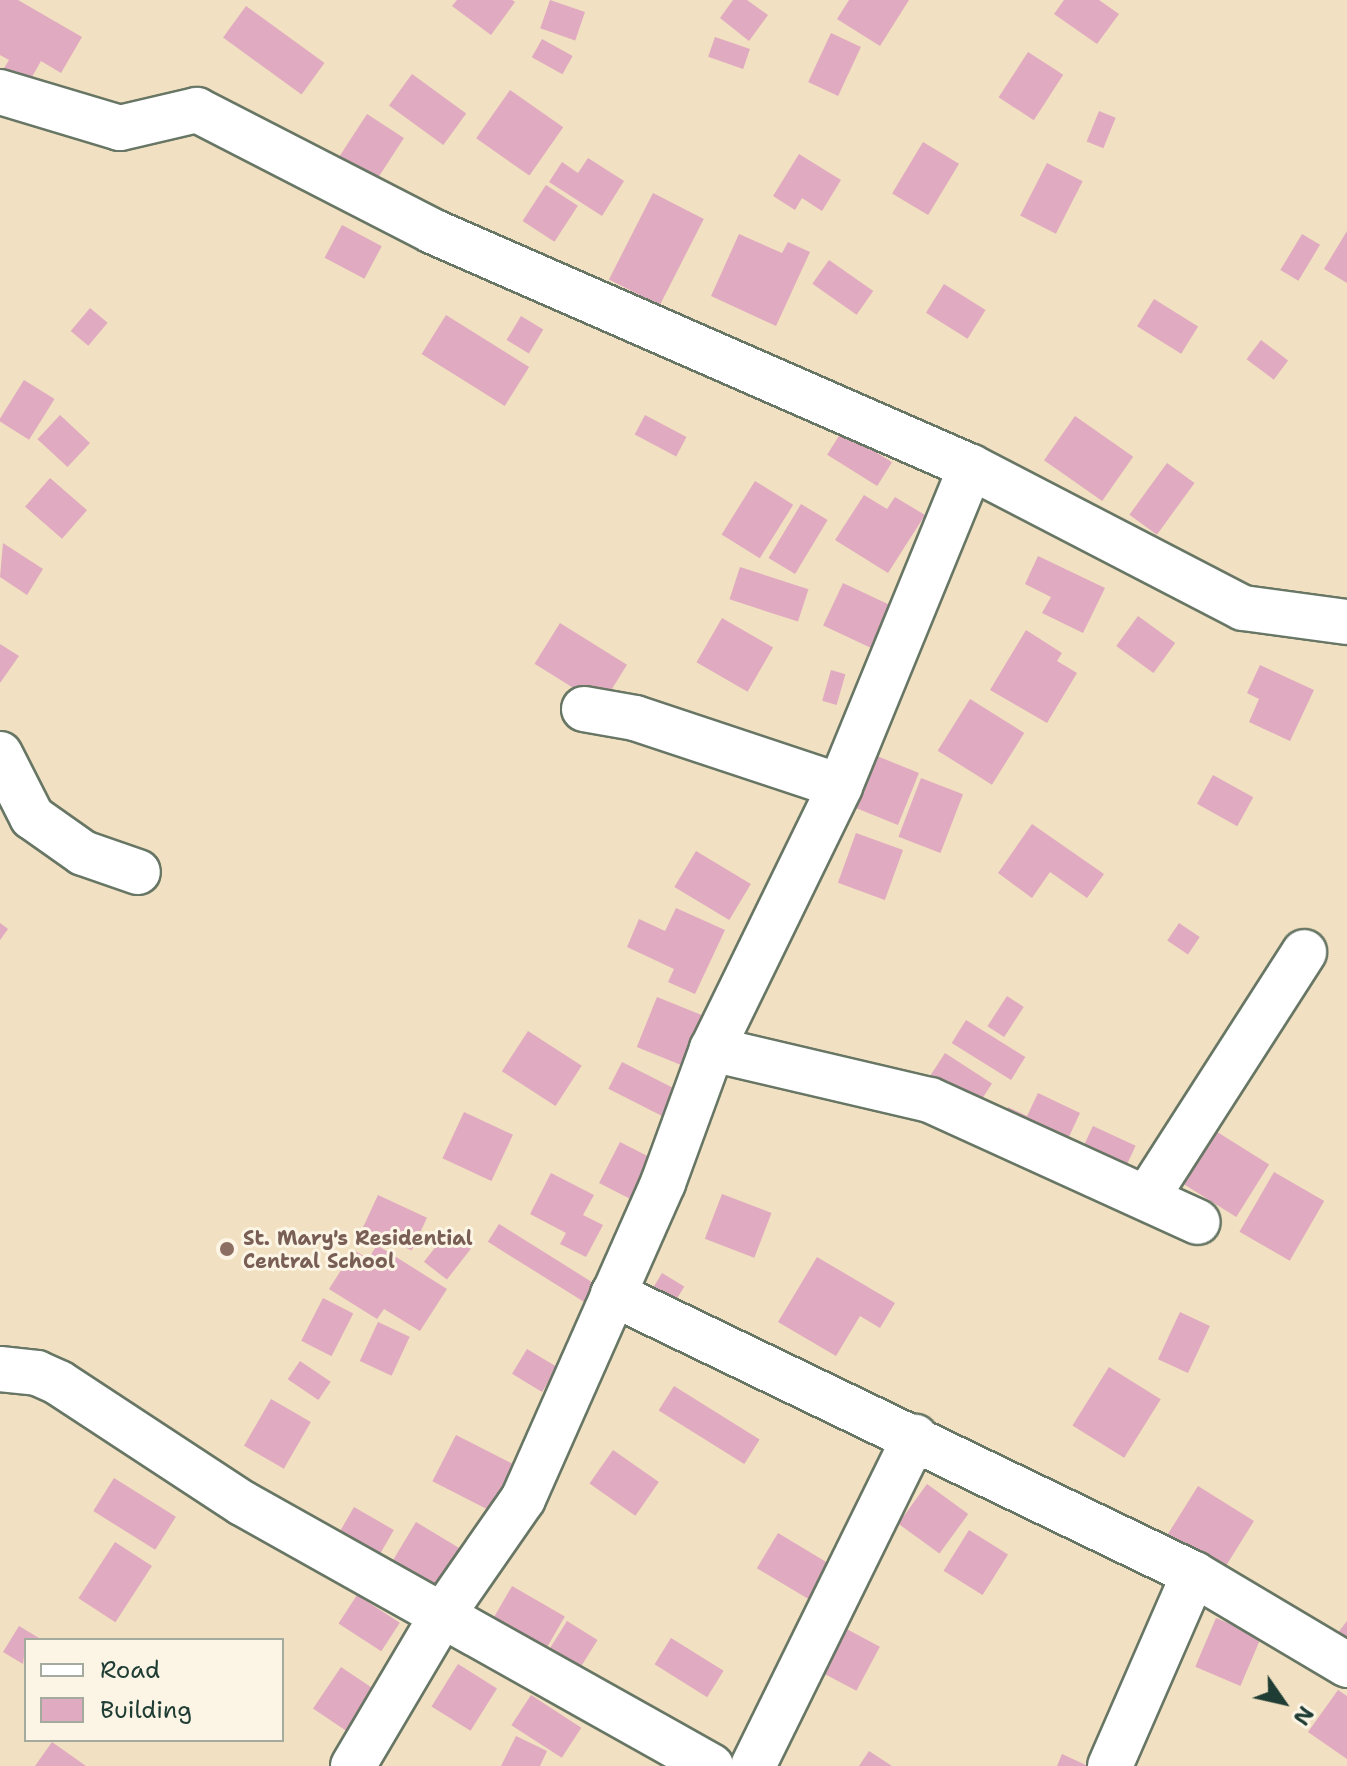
<!DOCTYPE html>
<html>
<head>
<meta charset="utf-8">
<style>
  body { margin:0 }
  #map { position:relative; width:1347px; height:1766px; overflow:hidden; background:#f1e0c1; font-family:"Shantell Sans",sans-serif }
  div>[style] { position:absolute }
  .building>* { inset:0; background:#e0aac0; transform-origin:0 0 }
  .roads { filter:drop-shadow(2px 0 #687665) drop-shadow(-2px 0 #687665) drop-shadow(0 2px #687665) drop-shadow(0 -2px #687665) }
  .minor>* { height:44px; margin:-22px; padding:0 22px; transform-origin:22px; border-radius:22px; background:#fff }
  .dots>* { width:22px; height:22px; translate:-50% -50%; box-sizing:border-box; border:4px solid #fcf5e5; border-radius:50% }
  span { translate:-50% -50%; white-space:nowrap; text-align:center; line-height:1.15; -webkit-text-stroke:6px #fcf5e5; paint-order:stroke }
  .education-label { font-size:20px; color:#785e54; font-weight:700 }
  .left { translate:0 -50%; text-align:left }
  .legend { position:absolute; left:24px; top:1638px; width:260px; height:104px; box-sizing:border-box; background:#fcf5e5; border:2px solid #a4ab9e; margin:0; padding:10px 14px; list-style:none; font-size:24px; color:#1f3d34 }
  .legend li { display:flex; align-items:center; gap:16px; height:40px }
  .legend b { width:40px; border:2px solid #a4ab9e }
  .north { position:absolute; left:1243px; top:1662px; width:80px; height:80px; -webkit-text-stroke:6px #fcf5e5; paint-order:stroke; rotate:124deg; font-size:22px; font-weight:700; line-height:32px; text-align:center; color:#1f3d34 }
  .north::after { content:''; display:block; margin:auto; width:28px; height:36px; background:#1f3d34; clip-path:polygon(50% 0,100% 100%,50% 72%,0 100%) }
</style>
</head>
<body>
<div id="map">
  <div class="building">
    <div style="clip-path:polygon(0 0,18px 0,82px 37px,61px 73px,41px 61px,28px 84px,3px 70px,9px 60px,0 55px)"></div>
    <div style="clip-path:polygon(457px 0,512px 0,515px 2px,491px 35px,452px 6px)"></div>
    <div style="left:550px;top:0;width:37px;height:30px;rotate:19deg"></div>
    <div style="clip-path:polygon(733px 0,747px 0,768px 15px,749px 41px,720px 18px)"></div>
    <div style="clip-path:polygon(849px 0,909px 0,880px 46px,837px 19px)"></div>
    <div style="clip-path:polygon(1064px 0,1099px 0,1119px 14px,1097px 44px,1054px 14px)"></div>
    <div style="left:246px;top:6px;width:97px;height:39px;rotate:36deg"></div>
    <div style="left:831px;top:33px;width:33px;height:54px;rotate:25deg"></div>
    <div style="left:715px;top:37px;width:37px;height:21px;rotate:19deg"></div>
    <div style="left:542px;top:39px;width:35px;height:21px;rotate:29deg"></div>
    <div style="left:1028px;top:52px;width:42px;height:54px;rotate:33deg"></div>
    <div style="left:412px;top:74px;width:67px;height:39px;rotate:36deg"></div>
    <div style="left:510px;top:90px;width:65px;height:59px;rotate:35deg"></div>
    <div style="left:1099px;top:111px;width:18px;height:33px;rotate:22deg"></div>
    <div style="left:367px;top:114px;width:44px;height:51px;rotate:33deg"></div>
    <div style="left:923px;top:142px;width:42px;height:60px;rotate:31deg"></div>
    <div style="clip-path:polygon(799px 154px,841px 180px,822px 211px,802px 198px,795px 210px,773px 196px)"></div>
    <div style="clip-path:polygon(588px 158px,624px 181px,602px 216px,549px 182px,562px 162px,578px 173px)"></div>
    <div style="left:1047px;top:163px;width:40px;height:59px;rotate:27deg"></div>
    <div style="left:546px;top:185px;width:38px;height:43px;rotate:33deg"></div>
    <div style="left:653px;top:193px;width:57px;height:97px;rotate:27deg"></div>
    <div style="left:342px;top:225px;width:45px;height:37px;rotate:28deg"></div>
    <div style="clip-path:polygon(1347px 231px,1347px 283px,1324px 269px)"></div>
    <div style="clip-path:polygon(739px 234px,782px 253px,788px 242px,810px 252px,776px 326px,711px 296px)"></div>
    <div style="left:1302px;top:234px;width:21px;height:42px;rotate:31deg"></div>
    <div style="left:829px;top:260px;width:54px;height:29px;rotate:35deg"></div>
    <div style="left:944px;top:284px;width:49px;height:34px;rotate:32deg"></div>
    <div style="left:1154px;top:299px;width:52px;height:32px;rotate:32deg"></div>
    <div style="left:90px;top:308px;width:23px;height:30px;rotate:40deg"></div>
    <div style="left:446px;top:315px;width:98px;height:46px;rotate:32deg"></div>
    <div style="left:521px;top:316px;width:26px;height:28px;rotate:31deg"></div>
    <div style="left:1261px;top:340px;width:34px;height:24px;rotate:37deg"></div>
    <div style="left:24px;top:380px;width:36px;height:48px;rotate:32deg"></div>
    <div style="left:60px;top:415px;width:41px;height:33px;rotate:43deg"></div>
    <div style="left:645px;top:415px;width:47px;height:22px;rotate:28deg"></div>
    <div style="left:1075px;top:416px;width:71px;height:54px;rotate:35deg"></div>
    <div style="left:842px;top:431px;width:59px;height:28px;rotate:32deg"></div>
    <div style="left:1167px;top:463px;width:34px;height:64px;rotate:36deg"></div>
    <div style="left:50px;top:478px;width:49px;height:38px;rotate:41deg"></div>
    <div style="left:755px;top:481px;width:45px;height:63px;rotate:32deg"></div>
    <div style="clip-path:polygon(864px 495px,887px 509px,895px 497px,925px 515px,888px 573px,835px 540px)"></div>
    <div style="left:801px;top:504px;width:31px;height:63px;rotate:31deg"></div>
    <div style="clip-path:polygon(3px 543px,43px 569px,27px 595px,0 577px)"></div>
    <div style="clip-path:polygon(1038px 556px,1105px 588px,1083px 633px,1042px 613px,1051px 597px,1025px 584px)"></div>
    <div style="left:740px;top:567px;width:72px;height:34px;rotate:18deg"></div>
    <div style="left:843px;top:583px;width:53px;height:47px;rotate:25deg"></div>
    <div style="left:1138px;top:616px;width:46px;height:37px;rotate:36deg"></div>
    <div style="left:722px;top:618px;width:59px;height:51px;rotate:30deg"></div>
    <div style="left:560px;top:623px;width:79px;height:48px;rotate:32deg"></div>
    <div style="clip-path:polygon(1026px 630px,1062px 653px,1057px 661px,1077px 673px,1047px 723px,990px 690px)"></div>
    <div style="clip-path:polygon(0 644px,19px 656px,0 683px)"></div>
    <div style="clip-path:polygon(1260px 665px,1314px 690px,1290px 741px,1249px 722px,1259px 699px,1247px 693px)"></div>
    <div style="left:831px;top:670px;width:15px;height:32px;rotate:16deg"></div>
    <div style="left:970px;top:699px;width:64px;height:61px;rotate:32deg"></div>
    <div style="left:867px;top:752px;width:56px;height:56px;rotate:22deg"></div>
    <div style="left:1213px;top:775px;width:46px;height:33px;rotate:29deg"></div>
    <div style="left:921px;top:778px;width:45px;height:63px;rotate:21deg"></div>
    <div style="clip-path:polygon(1032px 824px,1104px 874px,1087px 898px,1050px 872px,1032px 898px,998px 873px)"></div>
    <div style="left:856px;top:833px;width:50px;height:53px;rotate:20deg"></div>
    <div style="left:696px;top:851px;width:64px;height:42px;rotate:31deg"></div>
    <div style="clip-path:polygon(676px 908px,725px 930px,695px 994px,668px 982px,674px 969px,627px 947px,639px 919px,665px 931px)"></div>
    <div style="clip-path:polygon(0 923px,8px 929px,0 940px)"></div>
    <div style="left:1179px;top:923px;width:25px;height:21px;rotate:34deg"></div>
    <div style="left:1007px;top:996px;width:20px;height:36px;rotate:33deg"></div>
    <div style="left:657px;top:997px;width:63px;height:54px;rotate:22deg"></div>
    <div style="left:966px;top:1020px;width:70px;height:27px;rotate:32deg"></div>
    <div style="left:528px;top:1031px;width:64px;height:48px;rotate:33deg"></div>
    <div style="left:945px;top:1053px;width:56px;height:42px;rotate:33deg"></div>
    <div style="left:622px;top:1062px;width:63px;height:30px;rotate:27deg"></div>
    <div style="clip-path:polygon(1038px 1093px,1080px 1113px,1060px 1156px,998px 1127px,1008px 1107px,1027px 1116px)"></div>
    <div style="left:464px;top:1112px;width:54px;height:51px;rotate:25deg"></div>
    <div style="left:1093px;top:1126px;width:47px;height:23px;rotate:25deg"></div>
    <div style="left:1214px;top:1130px;width:65px;height:62px;rotate:32deg"></div>
    <div style="left:620px;top:1142px;width:51px;height:46px;rotate:27deg"></div>
    <div style="left:1274px;top:1172px;width:58px;height:69px;rotate:30deg"></div>
    <div style="clip-path:polygon(551px 1173px,594px 1195px,583px 1215px,603px 1225px,586px 1257px,560px 1244px,566px 1233px,530px 1214px)"></div>
    <div style="left:722px;top:1194px;width:53px;height:48px;rotate:21deg"></div>
    <div style="left:378px;top:1195px;width:54px;height:36px;rotate:25deg"></div>
    <div style="left:499px;top:1224px;width:123px;height:21px;rotate:32deg"></div>
    <div style="left:448px;top:1231px;width:29px;height:39px;rotate:38deg"></div>
    <div style="clip-path:polygon(377px 1245px,447px 1289px,420px 1331px,384px 1309px,377px 1319px,329px 1289px,354px 1250px,368px 1259px)"></div>
    <div style="clip-path:polygon(817px 1257px,895px 1303px,880px 1328px,860px 1316px,836px 1356px,778px 1322px)"></div>
    <div style="left:662px;top:1273px;width:26px;height:30px;rotate:31deg"></div>
    <div style="left:323px;top:1298px;width:34px;height:48px;rotate:27deg"></div>
    <div style="left:1180px;top:1312px;width:33px;height:52px;rotate:25deg"></div>
    <div style="left:378px;top:1322px;width:35px;height:43px;rotate:25deg"></div>
    <div style="left:527px;top:1349px;width:35px;height:29px;rotate:31deg"></div>
    <div style="left:300px;top:1361px;width:37px;height:22px;rotate:34deg"></div>
    <div style="left:1109px;top:1367px;width:61px;height:69px;rotate:32deg"></div>
    <div style="left:674px;top:1386px;width:101px;height:29px;rotate:32deg"></div>
    <div style="left:271px;top:1399px;width:46px;height:54px;rotate:30deg"></div>
    <div style="left:456px;top:1435px;width:71px;height:52px;rotate:27deg"></div>
    <div style="left:613px;top:1450px;width:56px;height:41px;rotate:35deg"></div>
    <div style="left:114px;top:1478px;width:73px;height:39px;rotate:32deg"></div>
    <div style="left:927px;top:1484px;width:51px;height:49px;rotate:36deg"></div>
    <div style="left:1198px;top:1486px;width:66px;height:66px;rotate:32deg"></div>
    <div style="left:354px;top:1507px;width:46px;height:37px;rotate:30deg"></div>
    <div style="left:416px;top:1522px;width:60px;height:57px;rotate:31deg"></div>
    <div style="left:969px;top:1530px;width:46px;height:48px;rotate:32deg"></div>
    <div style="left:778px;top:1533px;width:64px;height:41px;rotate:31deg"></div>
    <div style="left:115px;top:1542px;width:44px;height:67px;rotate:33deg"></div>
    <div style="left:512px;top:1586px;width:61px;height:48px;rotate:30deg"></div>
    <div style="left:357px;top:1595px;width:51px;height:34px;rotate:33deg"></div>
    <div style="left:1216px;top:1618px;width:49px;height:53px;rotate:23deg"></div>
    <div style="left:567px;top:1621px;width:36px;height:39px;rotate:32deg"></div>
    <div style="clip-path:polygon(1347px 1621px,1347px 1656px,1330px 1643px)"></div>
    <div style="clip-path:polygon(19px 1626px,39px 1638px,26px 1640px,23px 1664px,3px 1652px)"></div>
    <div style="left:841px;top:1626px;width:44px;height:50px;rotate:28deg"></div>
    <div style="left:671px;top:1638px;width:62px;height:31px;rotate:32deg"></div>
    <div style="left:458px;top:1664px;width:46px;height:50px;rotate:32deg"></div>
    <div style="left:341px;top:1667px;width:43px;height:50px;rotate:34deg"></div>
    <div style="clip-path:polygon(1338px 1690px,1347px 1696px,1347px 1759px,1308px 1732px)"></div>
    <div style="left:531px;top:1695px;width:60px;height:36px;rotate:33deg"></div>
    <div style="clip-path:polygon(516px 1736px,547px 1751px,540px 1766px,501px 1766px)"></div>
    <div style="clip-path:polygon(52px 1742px,86px 1766px,35px 1766px)"></div>
    <div style="clip-path:polygon(869px 1751px,892px 1766px,859px 1766px)"></div>
    <div style="clip-path:polygon(1062px 1754px,1088px 1766px,1057px 1766px)"></div>
  </div>
  <div class="roads">
    <div class="minor">
      <div style="left:0;top:92px;width:125px;rotate:16.7deg"></div>
      <div style="left:120px;top:128px;width:79px;rotate:-13.2deg"></div>
      <div style="left:197px;top:110px;width:264px;rotate:27.2deg"></div>
      <div style="left:432px;top:231px;width:588px;rotate:23.65deg"></div>
      <div style="left:971px;top:467px;width:306px;rotate:27.4deg"></div>
      <div style="left:1243px;top:608px;width:105px;rotate:7.7deg"></div>
      <div style="left:584px;top:709px;width:52px;rotate:10deg"></div>
      <div style="left:635px;top:718px;width:216px;rotate:18.4deg"></div>
      <div style="left:0;top:754px;width:71px;rotate:63.1deg"></div>
      <div style="left:32px;top:817px;width:62px;rotate:35.2deg"></div>
      <div style="left:83px;top:853px;width:58px;rotate:19.1deg"></div>
      <div style="left:712px;top:1049px;width:224px;rotate:13.2deg"></div>
      <div style="left:930px;top:1100px;width:294px;rotate:24.5deg"></div>
      <div style="left:1147px;top:1197px;width:291px;rotate:-57.3deg"></div>
      <div style="left:613px;top:1294px;width:645px;rotate:25.73deg"></div>
      <div style="left:1194px;top:1574px;width:178px;rotate:30.7deg"></div>
      <div style="left:0;top:1369px;width:37px;rotate:6deg"></div>
      <div style="left:37px;top:1373px;width:24px;rotate:24deg"></div>
      <div style="left:59px;top:1383px;width:219px;rotate:33.3deg"></div>
      <div style="left:242px;top:1503px;width:538px;rotate:29.28deg"></div>
      <div style="left:353px;top:1766px;width:177px;rotate:-59.4deg"></div>
      <div style="left:443px;top:1614px;width:140px;rotate:-55.2deg"></div>
      <div style="left:523px;top:1499px;width:346px;rotate:-66.1deg"></div>
      <div style="left:663px;top:1183px;width:143px;rotate:-69.9deg"></div>
      <div style="left:712px;top:1049px;width:292px;rotate:-64deg"></div>
      <div style="left:840px;top:786px;width:345px;rotate:-67.7deg"></div>
      <div style="left:753px;top:1766px;width:367px;rotate:-63.8deg"></div>
      <div style="left:1110px;top:1766px;width:210px;rotate:-66.4deg"></div>
    </div>
  </div>
  <div class="dots">
    <div style="left:227px;top:1249px;background:#8d6e63"></div>
  </div>
  <div class="education-label">
    <span class="left" style="left:243px;top:1250px">St. Mary's Residential<br>Central School</span>
  </div>
  <ul class="legend">
  <li><b style="height:10px;background:#fff"></b>Road</li>
  <li><b style="height:22px;background:#e0aac0"></b>Building</li>
  </ul>
  <div class="north">N</div>
</div>
</body>
</html>
